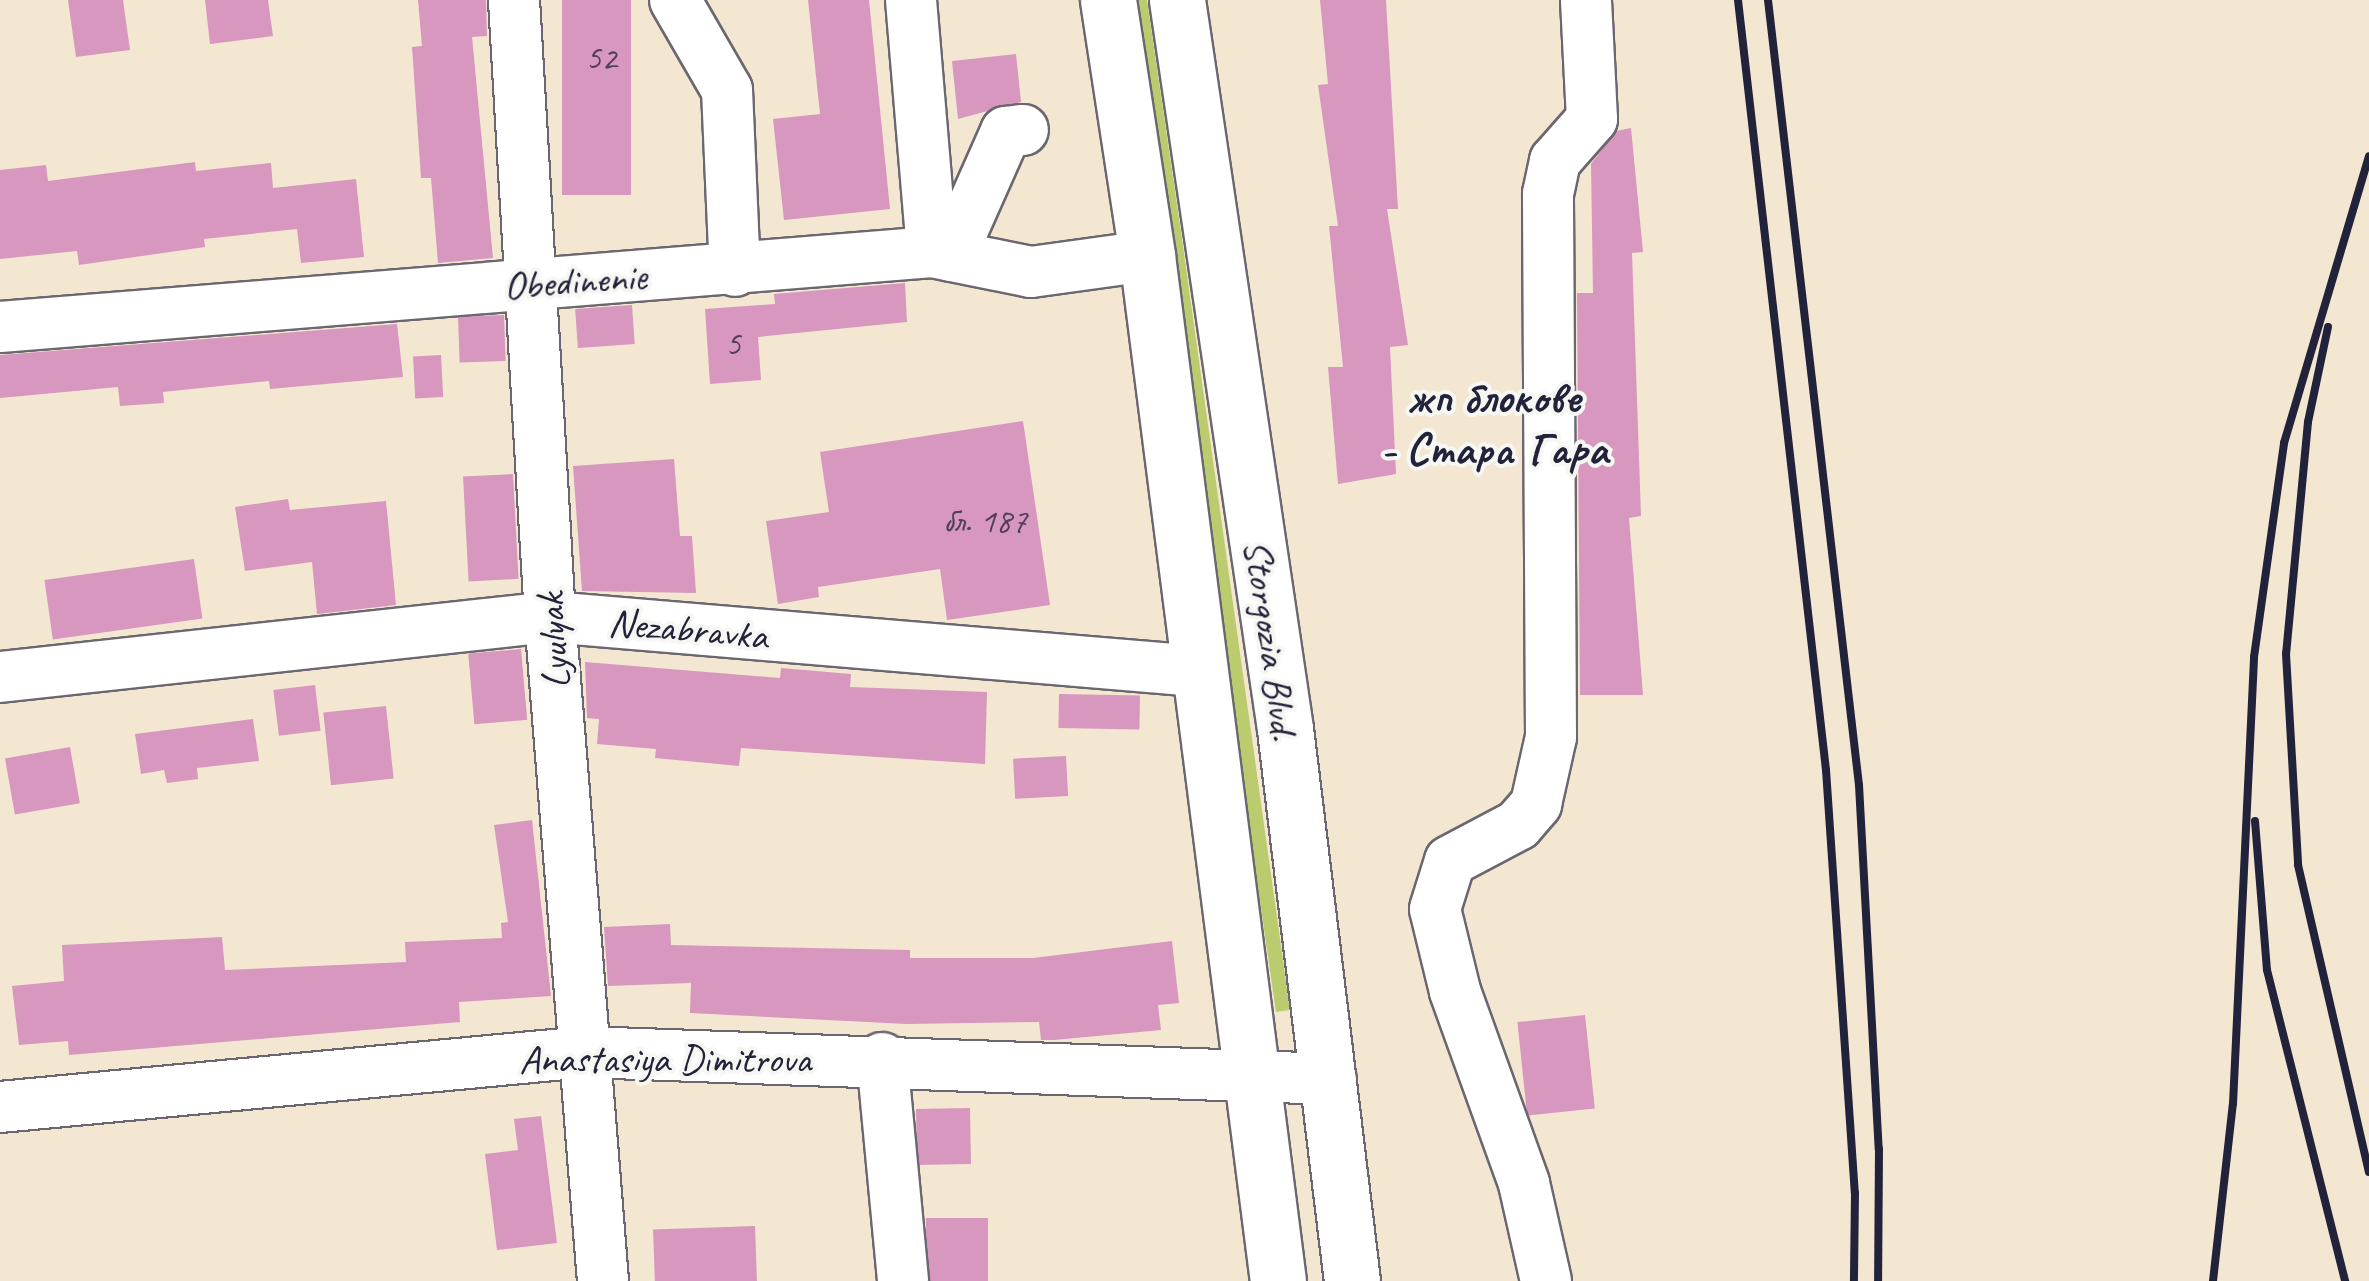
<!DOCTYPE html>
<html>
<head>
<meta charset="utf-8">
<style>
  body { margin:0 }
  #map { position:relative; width:2369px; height:1281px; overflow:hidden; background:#f3e7d2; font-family:Caveat,sans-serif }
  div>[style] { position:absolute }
  .green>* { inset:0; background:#bbcc6f }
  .building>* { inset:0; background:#d797be; transform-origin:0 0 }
  .roads { filter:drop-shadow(2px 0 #6b6770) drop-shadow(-2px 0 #6b6770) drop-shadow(0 2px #6b6770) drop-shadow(0 -2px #6b6770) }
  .minor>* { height:50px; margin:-25px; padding:0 25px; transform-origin:25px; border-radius:25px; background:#fff }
  .major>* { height:55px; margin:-27.5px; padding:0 27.5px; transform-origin:27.5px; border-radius:27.5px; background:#fff }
  .rail>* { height:8px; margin:-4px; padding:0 4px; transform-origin:4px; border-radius:4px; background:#22223b }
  span { translate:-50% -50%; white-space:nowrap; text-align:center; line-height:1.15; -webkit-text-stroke:8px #f6f6f2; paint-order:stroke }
  .number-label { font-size:35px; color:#4f3f5c }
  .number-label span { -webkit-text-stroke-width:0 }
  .street-label { font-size:40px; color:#22223b }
  .quarter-label { font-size:45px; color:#22223b; font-weight:700 }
</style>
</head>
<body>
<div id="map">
  <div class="green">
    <div style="clip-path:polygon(1130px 0,1147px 0,1181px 232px,1290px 1010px,1276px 1012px)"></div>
  </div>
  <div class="building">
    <div style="clip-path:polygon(68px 0,123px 0,130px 50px,76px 57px)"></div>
    <div style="clip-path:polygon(205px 0,268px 0,273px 36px,210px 44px)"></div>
    <div style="clip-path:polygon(418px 0,486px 0,487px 36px,472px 37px,493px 258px,438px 263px,431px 178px,421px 178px,412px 47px,422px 46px)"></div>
    <div style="left:562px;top:0;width:69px;height:195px"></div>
    <div style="clip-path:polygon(808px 0,869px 0,890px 209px,784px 220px,773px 119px,820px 114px)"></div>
    <div style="clip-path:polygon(1320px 0,1386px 0,1398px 209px,1387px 209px,1408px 345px,1390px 347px,1396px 474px,1338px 484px,1328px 367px,1343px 367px,1329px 226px,1338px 226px,1318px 85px,1328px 84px)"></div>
    <div style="clip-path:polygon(1016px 54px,1021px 102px,958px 119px,952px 61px)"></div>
    <div style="clip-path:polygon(1631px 128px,1643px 252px,1632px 253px,1641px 516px,1629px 518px,1643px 695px,1580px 695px,1577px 293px,1593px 293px,1591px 164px,1616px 131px)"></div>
    <div style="clip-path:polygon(195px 162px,196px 171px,271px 163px,273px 188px,356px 179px,364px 257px,301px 263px,297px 229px,204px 239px,205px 247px,79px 265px,77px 251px,0 259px,0 170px,46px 165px,48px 181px)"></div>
    <div style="clip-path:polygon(905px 283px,907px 322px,758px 337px,761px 380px,710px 384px,705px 309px,775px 304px,774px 294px)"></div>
    <div style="left:632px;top:305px;width:39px;height:57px;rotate:86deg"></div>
    <div style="left:504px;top:315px;width:46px;height:46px;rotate:88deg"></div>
    <div style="clip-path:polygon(397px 324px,403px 377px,270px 389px,269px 381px,163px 392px,164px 403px,120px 406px,118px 387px,0 398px,0 355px)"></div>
    <div style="left:441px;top:355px;width:42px;height:28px;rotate:87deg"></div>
    <div style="clip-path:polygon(1023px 421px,1050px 605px,947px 620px,940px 569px,818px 587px,819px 597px,778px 604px,766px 521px,829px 512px,820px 452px)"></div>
    <div style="clip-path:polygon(674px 459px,680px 536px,692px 536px,696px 593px,582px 591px,573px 466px)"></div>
    <div style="left:513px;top:474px;width:105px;height:50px;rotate:87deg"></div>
    <div style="clip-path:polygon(288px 499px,290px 510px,386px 501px,396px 605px,317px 614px,312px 562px,245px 571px,235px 507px)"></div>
    <div style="left:194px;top:559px;width:60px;height:151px;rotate:82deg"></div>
    <div style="left:521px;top:649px;width:71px;height:53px;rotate:85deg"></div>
    <div style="clip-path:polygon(585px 662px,780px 678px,781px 668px,851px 674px,850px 687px,987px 692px,985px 764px,741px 748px,739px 766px,655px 758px,656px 749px,597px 744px,599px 719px,587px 718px)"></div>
    <div style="left:315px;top:685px;width:46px;height:42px;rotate:83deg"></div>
    <div style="left:1059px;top:694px;width:81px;height:34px;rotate:1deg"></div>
    <div style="left:386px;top:706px;width:73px;height:63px;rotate:84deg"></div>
    <div style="clip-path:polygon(253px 719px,259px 761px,197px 768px,198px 779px,167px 783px,164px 770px,141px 774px,135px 734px)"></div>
    <div style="left:70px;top:747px;width:57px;height:66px;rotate:80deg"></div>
    <div style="left:1066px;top:756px;width:40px;height:53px;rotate:87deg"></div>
    <div style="clip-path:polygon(532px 820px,551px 996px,459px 1002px,460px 1022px,69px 1055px,68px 1041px,19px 1045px,12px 986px,64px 981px,62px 945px,222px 937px,225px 970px,406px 962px,405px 942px,502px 938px,501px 923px,508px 922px,494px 825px)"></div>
    <div style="clip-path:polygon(670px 924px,671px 945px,910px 950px,910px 958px,1033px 958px,1172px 941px,1179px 1003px,1158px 1005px,1161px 1030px,1054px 1040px,1041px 1040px,1039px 1022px,907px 1024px,690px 1013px,691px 983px,608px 986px,604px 927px)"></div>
    <div style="left:1585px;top:1015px;width:94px;height:68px;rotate:84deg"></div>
    <div style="left:970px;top:1108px;width:56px;height:54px;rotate:89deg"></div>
    <div style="clip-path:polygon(541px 1116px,557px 1243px,497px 1250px,485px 1154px,518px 1150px,514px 1119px)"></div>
    <div style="left:926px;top:1218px;width:62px;height:63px"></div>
    <div style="left:755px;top:1226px;width:55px;height:102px;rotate:88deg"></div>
  </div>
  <div class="roads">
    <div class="minor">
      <div style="left:514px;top:0;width:618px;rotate:86.66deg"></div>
      <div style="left:550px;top:617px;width:666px;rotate:85.44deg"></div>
      <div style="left:675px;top:0;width:104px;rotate:60deg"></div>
      <div style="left:727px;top:90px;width:181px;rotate:87.5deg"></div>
      <div style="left:911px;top:0;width:253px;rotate:85.2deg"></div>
      <div style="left:951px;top:256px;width:136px;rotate:-66.1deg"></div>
      <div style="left:1006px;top:132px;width:17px;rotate:-7deg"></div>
      <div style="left:0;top:327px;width:935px;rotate:-4.6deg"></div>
      <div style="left:932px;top:252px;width:101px;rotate:11.4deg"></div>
      <div style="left:1031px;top:272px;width:117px;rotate:-7.9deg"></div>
      <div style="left:0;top:677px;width:553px;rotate:-6.23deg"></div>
      <div style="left:550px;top:617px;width:649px;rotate:4.77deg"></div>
      <div style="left:882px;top:1058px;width:224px;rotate:84.6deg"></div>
      <div style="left:0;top:1107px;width:588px;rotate:-5.37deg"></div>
      <div style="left:585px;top:1052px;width:746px;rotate:2.07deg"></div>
      <div style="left:1546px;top:1281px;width:100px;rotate:-102.7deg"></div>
      <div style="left:1524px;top:1183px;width:204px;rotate:-109.8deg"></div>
      <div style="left:1455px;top:991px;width:84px;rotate:-103.7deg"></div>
      <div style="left:1435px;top:909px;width:50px;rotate:-72.6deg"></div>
      <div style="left:1450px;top:861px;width:77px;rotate:-27.9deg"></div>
      <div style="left:1518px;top:825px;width:28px;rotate:-49deg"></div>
      <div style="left:1536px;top:804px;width:69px;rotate:-77.4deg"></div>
      <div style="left:1551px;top:737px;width:543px;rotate:-90.32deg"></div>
      <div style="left:1548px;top:194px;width:34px;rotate:-78deg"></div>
      <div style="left:1555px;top:161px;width:56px;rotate:-48.6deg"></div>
      <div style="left:1592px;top:119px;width:119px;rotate:-92.9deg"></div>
    </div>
    <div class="major">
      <div style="left:1108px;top:0;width:259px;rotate:81.3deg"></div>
      <div style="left:1147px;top:256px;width:1033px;rotate:82.72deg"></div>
      <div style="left:1177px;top:0;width:737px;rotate:81.57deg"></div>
      <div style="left:1285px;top:729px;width:556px;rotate:83.08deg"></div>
    </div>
  </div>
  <div class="rail">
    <div style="left:1738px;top:0;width:775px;rotate:83.48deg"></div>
    <div style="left:1826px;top:770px;width:424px;rotate:86.1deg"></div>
    <div style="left:1855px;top:1193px;width:88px;rotate:90.7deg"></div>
    <div style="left:1768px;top:0;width:790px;rotate:83.39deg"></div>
    <div style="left:1859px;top:785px;width:365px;rotate:86.9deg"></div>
    <div style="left:1879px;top:1149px;width:132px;rotate:90.4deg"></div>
    <div style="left:2328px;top:327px;width:97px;rotate:101.9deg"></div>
    <div style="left:2308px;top:422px;width:233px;rotate:95.4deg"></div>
    <div style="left:2286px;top:654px;width:211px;rotate:86.7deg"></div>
    <div style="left:2298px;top:865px;width:315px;rotate:77deg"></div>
    <div style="left:2255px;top:821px;width:149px;rotate:85.4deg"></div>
    <div style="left:2267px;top:970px;width:321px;rotate:75.9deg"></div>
    <div style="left:2213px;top:1281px;width:178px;rotate:-83.6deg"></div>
    <div style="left:2233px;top:1104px;width:447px;rotate:-87.3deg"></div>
    <div style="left:2254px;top:657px;width:216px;rotate:-82deg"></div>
    <div style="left:2284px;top:443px;width:299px;rotate:-73.5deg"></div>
  </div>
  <div class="number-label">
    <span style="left:601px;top:58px">52</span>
    <span style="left:733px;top:344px">5</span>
    <span style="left:985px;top:521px">бл. 187</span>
  </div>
  <div class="street-label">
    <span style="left:575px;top:281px;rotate:-4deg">Obedinenie</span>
    <span style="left:688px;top:629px;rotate:5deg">Nezabravka</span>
    <span style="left:1271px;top:640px;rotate:82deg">Storgozia Blvd.</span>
    <span style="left:553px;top:641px;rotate:-94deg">Lyulyak</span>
    <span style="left:665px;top:1059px">Anastasiya Dimitrova</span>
  </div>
  <div class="quarter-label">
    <span style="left:1494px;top:424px">жп блокове<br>- Стара Гара</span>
  </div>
</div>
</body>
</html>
